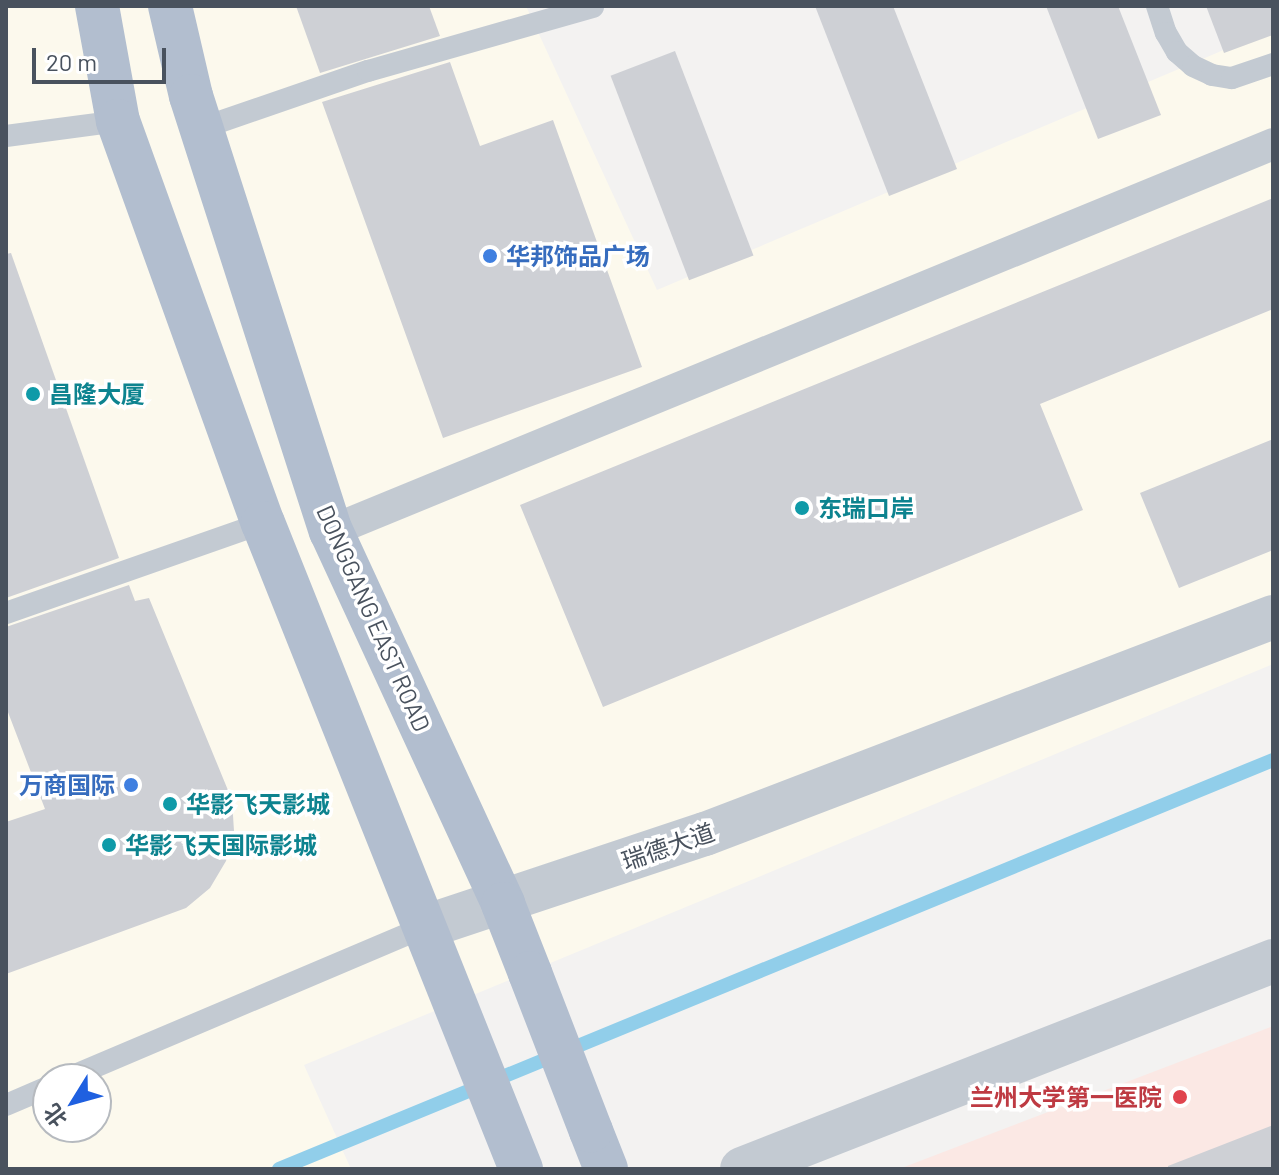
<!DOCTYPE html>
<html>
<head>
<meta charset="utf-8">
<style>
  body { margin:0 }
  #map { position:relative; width:1279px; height:1175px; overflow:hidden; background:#f3f2f1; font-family:Barlow,"Noto Sans SC",sans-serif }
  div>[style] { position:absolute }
  .commercial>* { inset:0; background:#fcf9ed }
  .medical>* { inset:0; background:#fbe8e4 }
  .stream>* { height:14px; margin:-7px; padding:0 7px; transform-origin:7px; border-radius:7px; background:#91ceea }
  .building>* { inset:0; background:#ced0d5; transform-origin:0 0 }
  .service>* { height:22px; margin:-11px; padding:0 11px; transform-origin:11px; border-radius:11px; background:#c3cad2 }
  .pedestrian>* { height:32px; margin:-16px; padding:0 16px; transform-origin:16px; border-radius:16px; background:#c3cad2 }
  .tertiary>* { height:44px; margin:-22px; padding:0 22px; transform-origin:22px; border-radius:22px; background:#c3cad2 }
  .primary>* { height:44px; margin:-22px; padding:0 22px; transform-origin:22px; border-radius:22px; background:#b2becf }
  .primary-bridge>* { height:44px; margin:-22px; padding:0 22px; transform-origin:22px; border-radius:22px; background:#b2becf }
  .dots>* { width:22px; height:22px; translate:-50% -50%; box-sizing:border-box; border:4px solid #fff; border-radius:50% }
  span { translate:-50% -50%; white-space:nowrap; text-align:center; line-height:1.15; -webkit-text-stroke:7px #fff; paint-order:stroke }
  .shop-label { font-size:24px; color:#366cbe; font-weight:700 }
  .left { translate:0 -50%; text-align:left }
  .right { translate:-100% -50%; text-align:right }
  .culture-label { font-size:24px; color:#0d838f; font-weight:700 }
  .street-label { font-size:24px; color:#49525e }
  .health-label { font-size:24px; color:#be3a42; font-weight:700 }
  .frame { position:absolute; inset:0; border:8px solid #49525e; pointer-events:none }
  .north { position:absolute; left:32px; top:1063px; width:80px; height:80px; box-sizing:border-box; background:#fff; border:2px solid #b6babf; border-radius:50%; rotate:233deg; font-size:22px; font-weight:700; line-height:32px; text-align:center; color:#49525e }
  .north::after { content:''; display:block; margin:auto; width:28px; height:36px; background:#1f60e0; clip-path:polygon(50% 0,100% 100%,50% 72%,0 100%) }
  .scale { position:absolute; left:32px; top:48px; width:134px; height:36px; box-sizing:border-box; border:4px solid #49525e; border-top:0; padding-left:10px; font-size:24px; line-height:28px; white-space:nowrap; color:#49525e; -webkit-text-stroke:6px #fff; paint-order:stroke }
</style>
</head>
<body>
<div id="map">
  <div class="commercial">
    <div style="clip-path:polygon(evenodd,6px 6px,526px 6px,657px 290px,1273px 29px,1273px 664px,304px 1065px,351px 1169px,6px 1169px,6px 6px,48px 1079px,96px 1079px,96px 1127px,48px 1127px,48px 1079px)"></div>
  </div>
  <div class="medical">
    <div style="clip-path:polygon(1273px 1026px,1273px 1169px,899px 1169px)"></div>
  </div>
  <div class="stream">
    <div style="left:279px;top:1169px;width:1075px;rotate:-22.37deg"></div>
  </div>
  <div class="building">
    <div style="clip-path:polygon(296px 6px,429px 6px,440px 36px,320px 73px)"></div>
    <div style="clip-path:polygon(815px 6px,893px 6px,957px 169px,889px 196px)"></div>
    <div style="clip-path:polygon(1046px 6px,1118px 6px,1161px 115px,1098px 139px)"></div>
    <div style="clip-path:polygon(1206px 6px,1273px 6px,1273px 35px,1224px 53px)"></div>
    <div style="left:675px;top:51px;width:219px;height:69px;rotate:69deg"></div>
    <div style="clip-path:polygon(450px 62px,480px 146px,553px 120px,642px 367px,443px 438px,322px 102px)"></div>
    <div style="clip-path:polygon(1273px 198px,1273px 309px,1040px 404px,1083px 510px,603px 707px,520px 505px)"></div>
    <div style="clip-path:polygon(11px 253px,119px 558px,6px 598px,6px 254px)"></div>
    <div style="clip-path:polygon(1273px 439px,1273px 550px,1179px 588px,1140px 493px)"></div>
    <div style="clip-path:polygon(129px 585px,135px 601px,149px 598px,232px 800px,234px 831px,226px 861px,210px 888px,186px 908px,6px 974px,6px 822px,45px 809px,6px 707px,6px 627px)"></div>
    <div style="clip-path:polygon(1273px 1125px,1273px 1169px,1168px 1169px,1168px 1166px)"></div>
  </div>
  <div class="service">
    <div style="left:1157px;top:6px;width:28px;rotate:72deg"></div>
    <div style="left:1166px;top:33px;width:22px;rotate:60deg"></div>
    <div style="left:1177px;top:52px;width:21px;rotate:41deg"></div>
    <div style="left:1193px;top:66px;width:21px;rotate:25deg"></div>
    <div style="left:1212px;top:75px;width:20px;rotate:9deg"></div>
    <div style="left:1232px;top:78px;width:43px;rotate:-18.9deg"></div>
    <div style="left:202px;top:128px;width:176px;rotate:-19deg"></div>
    <div style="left:368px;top:71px;width:234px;rotate:-15.9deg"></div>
    <div style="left:6px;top:136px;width:113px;rotate:-7.6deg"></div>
    <div style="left:6px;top:613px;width:272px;rotate:-19.3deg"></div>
    <div style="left:66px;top:1079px;width:387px;rotate:-23deg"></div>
    <div style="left:6px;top:1105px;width:46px;rotate:-23.2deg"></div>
  </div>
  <div class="pedestrian">
    <div style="left:331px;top:531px;width:1018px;rotate:-22.33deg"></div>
  </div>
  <div class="tertiary">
    <div style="left:422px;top:928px;width:298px;rotate:-18.4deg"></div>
    <div style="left:705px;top:834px;width:608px;rotate:-20.91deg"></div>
    <div style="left:742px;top:1169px;width:570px;rotate:-21.39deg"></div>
  </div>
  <div class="primary">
    <div style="left:97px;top:6px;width:117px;rotate:79.7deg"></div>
    <div style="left:118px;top:121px;width:427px;rotate:70.2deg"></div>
    <div style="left:263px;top:523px;width:696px;rotate:68.23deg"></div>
    <div style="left:170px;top:6px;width:92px;rotate:76.9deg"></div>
    <div style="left:191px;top:96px;width:457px;rotate:72.2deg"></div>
    <div style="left:331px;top:531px;width:411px;rotate:65.2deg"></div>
    <div style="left:503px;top:904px;width:74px;rotate:68.6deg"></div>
    <div style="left:591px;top:1131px;width:41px;rotate:68.5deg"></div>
  </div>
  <div class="primary-bridge">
    <div style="left:530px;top:973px;width:169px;rotate:68.9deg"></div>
  </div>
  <div class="dots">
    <div style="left:490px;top:256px;background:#3f7fe0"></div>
    <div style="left:33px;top:394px;background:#0f9aa8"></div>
    <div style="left:802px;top:508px;background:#0f9aa8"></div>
    <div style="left:131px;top:785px;background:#3f7fe0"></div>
    <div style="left:170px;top:804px;background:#0f9aa8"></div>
    <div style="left:109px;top:845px;background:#0f9aa8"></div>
    <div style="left:1180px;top:1097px;background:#e0444e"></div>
  </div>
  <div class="shop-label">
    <span class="left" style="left:506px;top:256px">华邦饰品广场</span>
    <span class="right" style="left:115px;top:785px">万商国际</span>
  </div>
  <div class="culture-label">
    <span class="left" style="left:49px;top:394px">昌隆大厦</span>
    <span class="left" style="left:818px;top:508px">东瑞口岸</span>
    <span class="left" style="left:186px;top:804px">华影飞天影城</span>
    <span class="left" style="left:125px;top:845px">华影飞天国际影城</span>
  </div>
  <div class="street-label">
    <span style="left:374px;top:618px;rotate:66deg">DONGGANG EAST ROAD</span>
    <span style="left:668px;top:846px;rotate:-19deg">瑞德大道</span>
  </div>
  <div class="health-label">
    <span class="right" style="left:1162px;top:1097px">兰州大学第一医院</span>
  </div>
  <div class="frame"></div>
  <div class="north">北</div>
  <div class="scale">20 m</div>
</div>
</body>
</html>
